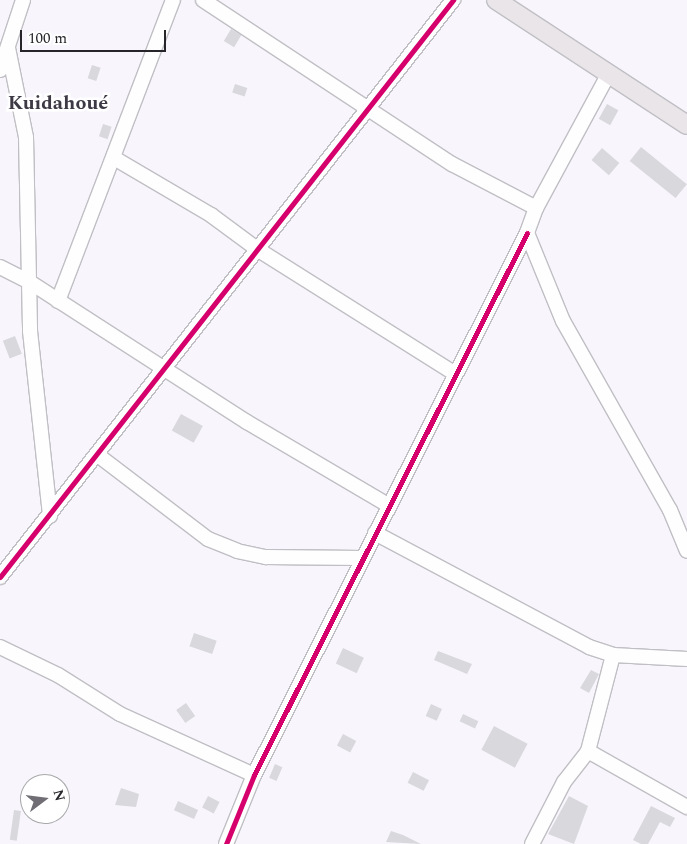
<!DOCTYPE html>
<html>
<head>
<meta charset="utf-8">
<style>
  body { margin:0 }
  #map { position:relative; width:687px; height:844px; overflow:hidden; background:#f8f6fc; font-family:Spectral,serif }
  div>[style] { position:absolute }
  .building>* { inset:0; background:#d8d8dd; transform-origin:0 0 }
  .roads { filter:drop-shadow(1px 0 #c0bfc4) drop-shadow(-1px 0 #c0bfc4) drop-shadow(0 1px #c0bfc4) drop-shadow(0 -1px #c0bfc4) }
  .minor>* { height:14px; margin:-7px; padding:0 7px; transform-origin:7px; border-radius:7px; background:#fefeff }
  .major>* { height:18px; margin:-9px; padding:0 9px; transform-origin:9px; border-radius:9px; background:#e9e5e9 }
  .cycleway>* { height:5px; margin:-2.5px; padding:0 2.5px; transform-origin:2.5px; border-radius:2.5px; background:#d6006c }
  span { translate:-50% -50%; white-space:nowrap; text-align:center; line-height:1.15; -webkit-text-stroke:5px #fff; paint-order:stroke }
  .quarter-label { font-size:20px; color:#3e3a45; font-weight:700 }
  .north { position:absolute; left:20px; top:774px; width:50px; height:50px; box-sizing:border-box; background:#fff; border:1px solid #a9a8aa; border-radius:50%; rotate:75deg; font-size:14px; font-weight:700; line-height:20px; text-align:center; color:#27252a }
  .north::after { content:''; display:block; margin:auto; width:18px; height:22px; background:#706e74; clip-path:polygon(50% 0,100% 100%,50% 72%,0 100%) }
  .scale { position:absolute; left:20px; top:30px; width:146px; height:22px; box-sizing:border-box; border:2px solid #27252a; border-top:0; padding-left:6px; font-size:15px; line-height:18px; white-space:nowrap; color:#27252a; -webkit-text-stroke:4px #fff; paint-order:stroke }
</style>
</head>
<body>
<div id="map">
  <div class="building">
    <div style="left:231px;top:29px;width:12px;height:14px;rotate:31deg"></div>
    <div style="left:92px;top:65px;width:9px;height:14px;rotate:18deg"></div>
    <div style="left:235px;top:84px;width:13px;height:9px;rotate:18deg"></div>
    <div style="left:607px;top:104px;width:13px;height:17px;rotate:29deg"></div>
    <div style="left:103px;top:124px;width:9px;height:13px;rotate:18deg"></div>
    <div style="left:641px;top:147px;width:59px;height:18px;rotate:39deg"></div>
    <div style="left:602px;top:148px;width:23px;height:16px;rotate:41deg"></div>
    <div style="left:15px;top:336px;width:19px;height:13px;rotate:69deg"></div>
    <div style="left:181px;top:414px;width:25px;height:19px;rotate:29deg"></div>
    <div style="left:194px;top:633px;width:24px;height:14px;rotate:19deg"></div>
    <div style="left:343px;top:648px;width:23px;height:17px;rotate:25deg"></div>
    <div style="clip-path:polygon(438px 651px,472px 664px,467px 674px,434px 660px)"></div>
    <div style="clip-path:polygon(591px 670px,599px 674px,589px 693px,580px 688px)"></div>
    <div style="left:186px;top:703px;width:16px;height:12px;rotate:55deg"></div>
    <div style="left:431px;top:704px;width:12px;height:13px;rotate:24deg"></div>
    <div style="left:463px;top:714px;width:17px;height:8px;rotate:25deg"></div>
    <div style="left:494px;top:726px;width:38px;height:27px;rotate:28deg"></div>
    <div style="left:343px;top:734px;width:15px;height:13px;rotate:28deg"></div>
    <div style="left:275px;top:764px;width:8px;height:15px;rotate:23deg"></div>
    <div style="left:413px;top:772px;width:18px;height:12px;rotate:27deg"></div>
    <div style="clip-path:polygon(121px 788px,139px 794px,136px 807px,115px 805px)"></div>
    <div style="left:208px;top:796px;width:13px;height:13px;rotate:27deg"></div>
    <div style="clip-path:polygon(569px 796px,588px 806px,574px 844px,548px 834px)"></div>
    <div style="left:178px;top:801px;width:22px;height:10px;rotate:24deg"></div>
    <div style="clip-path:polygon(651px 806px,675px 818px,670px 827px,660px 822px,648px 844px,641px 844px,633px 840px)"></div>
    <div style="left:14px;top:810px;width:7px;height:30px;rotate:8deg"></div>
    <div style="clip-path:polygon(391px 831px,403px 835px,421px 844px,386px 842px)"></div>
  </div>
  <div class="roads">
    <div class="minor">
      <div style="left:203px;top:0;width:298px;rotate:33.4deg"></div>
      <div style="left:452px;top:164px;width:95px;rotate:27.6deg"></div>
      <div style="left:8px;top:48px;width:91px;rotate:78.6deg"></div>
      <div style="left:26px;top:137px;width:194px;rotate:88.8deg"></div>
      <div style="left:30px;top:331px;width:186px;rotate:83.8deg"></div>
      <div style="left:0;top:70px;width:74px;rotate:-71.8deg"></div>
      <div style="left:608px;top:75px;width:151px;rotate:118.4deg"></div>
      <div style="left:536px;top:208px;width:27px;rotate:110deg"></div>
      <div style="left:527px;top:233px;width:95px;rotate:67.8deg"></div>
      <div style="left:563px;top:321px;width:217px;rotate:60.5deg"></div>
      <div style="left:670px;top:510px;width:44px;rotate:67.5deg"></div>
      <div style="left:114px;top:158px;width:113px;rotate:30.4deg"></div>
      <div style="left:211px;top:215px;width:57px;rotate:36.5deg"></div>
      <div style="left:257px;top:249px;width:233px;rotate:32.2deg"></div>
      <div style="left:0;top:267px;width:31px;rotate:27deg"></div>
      <div style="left:28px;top:281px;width:260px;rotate:32.8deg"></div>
      <div style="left:247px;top:422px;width:164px;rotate:30.5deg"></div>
      <div style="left:58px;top:301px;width:322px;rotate:-69.1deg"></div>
      <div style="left:99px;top:456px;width:137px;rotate:37.3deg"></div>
      <div style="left:208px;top:539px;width:31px;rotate:22deg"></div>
      <div style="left:237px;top:551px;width:30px;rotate:12deg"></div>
      <div style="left:266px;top:557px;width:95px;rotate:0.6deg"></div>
      <div style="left:375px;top:533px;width:242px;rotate:28deg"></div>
      <div style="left:589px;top:647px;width:25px;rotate:18deg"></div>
      <div style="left:613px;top:655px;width:74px;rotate:3.1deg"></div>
      <div style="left:0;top:577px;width:734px;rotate:-51.86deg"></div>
      <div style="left:0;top:647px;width:64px;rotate:25.8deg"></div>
      <div style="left:58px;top:675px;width:73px;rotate:32.2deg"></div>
      <div style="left:120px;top:714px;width:147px;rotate:24.5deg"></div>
      <div style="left:588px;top:751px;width:114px;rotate:29.5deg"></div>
      <div style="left:226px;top:844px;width:74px;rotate:-67.9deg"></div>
      <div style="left:254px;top:775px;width:607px;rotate:-63.27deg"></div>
      <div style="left:532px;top:844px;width:70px;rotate:-62.7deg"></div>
      <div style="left:564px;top:782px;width:39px;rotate:-52deg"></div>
      <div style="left:588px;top:751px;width:99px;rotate:-75.4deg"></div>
    </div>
    <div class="major">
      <div style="left:496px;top:0;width:228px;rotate:33.2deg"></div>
    </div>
  </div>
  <div class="cycleway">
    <div style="left:0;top:577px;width:734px;rotate:-51.86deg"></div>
    <div style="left:226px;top:844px;width:74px;rotate:-67.9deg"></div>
    <div style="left:254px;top:775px;width:607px;rotate:-63.27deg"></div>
  </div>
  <div class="quarter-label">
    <span style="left:58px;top:103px">Kuidahoué</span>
  </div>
  <div class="north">N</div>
  <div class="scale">100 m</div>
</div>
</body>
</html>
